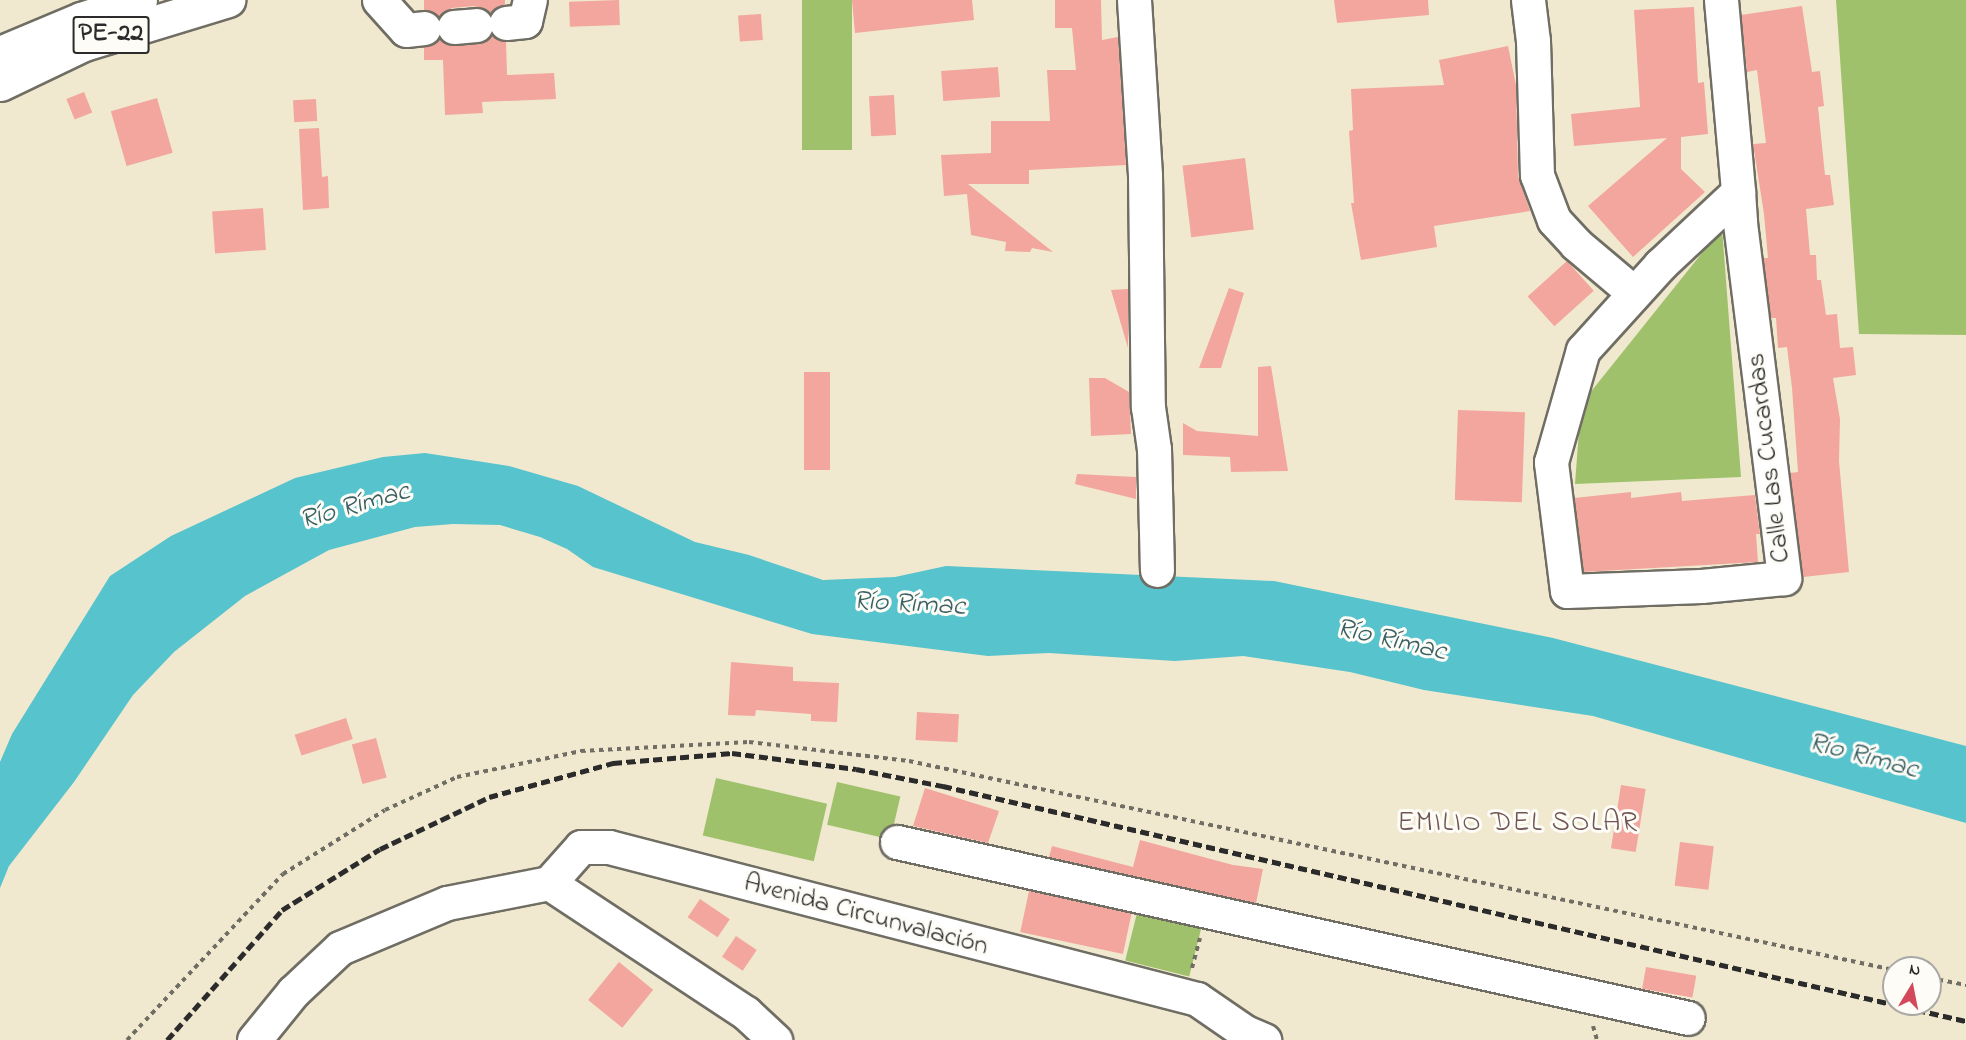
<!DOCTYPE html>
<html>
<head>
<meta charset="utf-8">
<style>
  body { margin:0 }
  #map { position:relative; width:1966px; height:1040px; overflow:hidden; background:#f0e9cf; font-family:"Indie Flower",sans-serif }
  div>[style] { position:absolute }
  .green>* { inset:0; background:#9fc16b; transform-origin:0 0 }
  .water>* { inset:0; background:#56c3cd }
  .building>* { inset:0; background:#f2a69d; transform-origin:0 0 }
  .path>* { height:4px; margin-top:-2px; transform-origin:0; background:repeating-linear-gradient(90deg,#706e64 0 4.5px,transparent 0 9px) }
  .roads { filter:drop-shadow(2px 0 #706e64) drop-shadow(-2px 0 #706e64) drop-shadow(0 2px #706e64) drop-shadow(0 -2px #706e64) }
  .minor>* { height:33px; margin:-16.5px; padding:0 16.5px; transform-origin:16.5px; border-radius:16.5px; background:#fff }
  .highway>* { height:33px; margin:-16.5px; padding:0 16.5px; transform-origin:16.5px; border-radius:16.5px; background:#fff }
  .rail>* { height:4.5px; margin-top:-2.25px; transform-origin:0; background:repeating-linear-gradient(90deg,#2b2b2b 0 9px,transparent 0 13.5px) }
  span { translate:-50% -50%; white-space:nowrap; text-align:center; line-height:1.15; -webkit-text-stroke:6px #fdfcf7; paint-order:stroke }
  .shield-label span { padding:2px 4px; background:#fdfcf7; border:2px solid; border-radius:4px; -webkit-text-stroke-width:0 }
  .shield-label { font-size:26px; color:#2b2b2b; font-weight:700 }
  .street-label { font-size:27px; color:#2b2b2b }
  .water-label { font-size:28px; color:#3a6064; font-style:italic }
  .neighbourhood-label { font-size:28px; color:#715653; letter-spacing:1.5px }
  .north { position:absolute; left:1882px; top:956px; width:60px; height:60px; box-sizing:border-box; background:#fdfcf7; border:2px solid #a9a8a5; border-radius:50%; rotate:10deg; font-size:16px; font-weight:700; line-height:24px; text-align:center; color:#2b2b2b }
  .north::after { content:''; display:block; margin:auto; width:21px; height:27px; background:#d1495b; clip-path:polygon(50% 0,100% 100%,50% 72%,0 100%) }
</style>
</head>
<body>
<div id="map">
  <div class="green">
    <div style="left:802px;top:0;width:50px;height:150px"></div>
    <div style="clip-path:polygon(1836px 0,1966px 0,1966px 335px,1859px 334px)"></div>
    <div style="clip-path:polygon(1722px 228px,1741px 477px,1575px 484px,1581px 404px)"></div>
    <div style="left:716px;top:778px;width:114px;height:59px;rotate:13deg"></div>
    <div style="left:837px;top:782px;width:65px;height:44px;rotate:13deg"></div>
    <div style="left:1138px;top:909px;width:66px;height:53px;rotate:14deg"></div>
  </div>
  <div class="water">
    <div style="clip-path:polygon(425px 453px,509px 466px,578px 486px,695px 542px,749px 555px,823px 580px,895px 577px,946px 566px,1274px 581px,1553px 638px,1966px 746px,1966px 823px,1593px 716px,1424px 690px,1350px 672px,1243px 656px,1175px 661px,1049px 653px,988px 656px,812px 634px,593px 567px,567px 549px,540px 537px,500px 525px,453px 524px,415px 527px,329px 550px,245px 596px,174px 652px,133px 695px,74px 782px,9px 866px,0 888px,0 762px,12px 734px,110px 576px,171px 536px,295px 478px,383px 457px)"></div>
  </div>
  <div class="building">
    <div style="clip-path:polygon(424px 0,505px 0,505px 4px,490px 13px,474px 6px,452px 8px,439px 17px,424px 10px)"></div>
    <div style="left:619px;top:0;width:25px;height:50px;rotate:88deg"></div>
    <div style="clip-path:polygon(852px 0,972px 0,974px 20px,855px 33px)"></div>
    <div style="clip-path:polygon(1055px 0,1101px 0,1102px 40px,1118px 37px,1126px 165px,1029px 170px,1029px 184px,968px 184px,1053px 252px,1032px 248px,1030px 252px,1005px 251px,1006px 242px,971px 235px,967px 194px,944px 196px,941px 155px,991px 153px,991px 121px,1050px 121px,1047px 70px,1076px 70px,1072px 28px,1055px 28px)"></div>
    <div style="clip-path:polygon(1334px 0,1428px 0,1429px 15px,1337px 23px)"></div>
    <div style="clip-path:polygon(1802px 6px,1812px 72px,1820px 71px,1824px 106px,1818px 107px,1825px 175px,1830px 175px,1834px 205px,1806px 209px,1810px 255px,1816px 255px,1817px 280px,1821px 280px,1826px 315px,1837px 314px,1840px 348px,1853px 347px,1856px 375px,1833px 378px,1840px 419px,1839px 461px,1849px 572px,1803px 577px,1790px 473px,1798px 472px,1792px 388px,1787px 347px,1778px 348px,1776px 318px,1771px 318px,1763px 258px,1768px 258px,1764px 214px,1753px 144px,1766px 143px,1757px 70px,1747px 72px,1741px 15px)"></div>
    <div style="clip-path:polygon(1694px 7px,1698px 83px,1704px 82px,1708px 134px,1681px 137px,1681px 169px,1705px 192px,1633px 257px,1588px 206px,1667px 138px,1574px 146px,1571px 114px,1640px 107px,1634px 10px)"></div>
    <div style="left:761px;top:14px;width:26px;height:23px;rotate:86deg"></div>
    <div style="clip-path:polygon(492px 35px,506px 41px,507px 75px,554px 73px,556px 99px,482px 102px,483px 113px,445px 115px,443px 60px,424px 60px,424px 47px,439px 38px,455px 46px,478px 44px)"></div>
    <div style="clip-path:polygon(1508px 46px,1516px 85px,1518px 176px,1530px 211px,1434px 226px,1437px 247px,1361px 260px,1351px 203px,1354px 203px,1349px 131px,1353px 130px,1351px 89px,1444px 85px,1439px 60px)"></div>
    <div style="left:998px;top:67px;width:30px;height:57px;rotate:86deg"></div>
    <div style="left:84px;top:92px;width:22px;height:19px;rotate:68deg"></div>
    <div style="left:894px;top:95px;width:40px;height:25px;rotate:87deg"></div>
    <div style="left:157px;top:98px;width:57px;height:48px;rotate:74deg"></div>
    <div style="left:316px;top:99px;width:22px;height:23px;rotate:87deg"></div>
    <div style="clip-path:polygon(319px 128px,322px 177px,328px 176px,329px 208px,303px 210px,299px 129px)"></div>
    <div style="left:1245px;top:158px;width:72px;height:63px;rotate:83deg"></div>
    <div style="left:263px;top:208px;width:42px;height:51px;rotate:86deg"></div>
    <div style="left:1567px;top:261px;width:40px;height:53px;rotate:48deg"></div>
    <div style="clip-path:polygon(1229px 288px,1244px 293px,1221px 368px,1199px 368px)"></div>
    <div style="clip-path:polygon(1128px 289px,1128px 348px,1111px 290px)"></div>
    <div style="clip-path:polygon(1271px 366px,1288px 471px,1231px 472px,1230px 457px,1183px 455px,1183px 423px,1197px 431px,1258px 436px,1258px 367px)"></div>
    <div style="left:804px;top:372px;width:26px;height:98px"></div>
    <div style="clip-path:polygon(1089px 378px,1105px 378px,1129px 392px,1131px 434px,1091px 436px)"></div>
    <div style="left:1458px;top:410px;width:67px;height:90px;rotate:2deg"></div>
    <div style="clip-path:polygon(1077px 474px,1136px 477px,1136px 499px,1075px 484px)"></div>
    <div style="clip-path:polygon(1631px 492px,1631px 498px,1681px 492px,1682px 501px,1755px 495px,1760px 534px,1756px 534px,1758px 562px,1583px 572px,1574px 498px)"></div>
    <div style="clip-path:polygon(731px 662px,793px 667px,793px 681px,839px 683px,837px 722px,811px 721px,811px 714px,756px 710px,755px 716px,728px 715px)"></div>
    <div style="left:917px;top:712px;width:42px;height:28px;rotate:3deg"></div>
    <div style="left:346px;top:718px;width:22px;height:54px;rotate:72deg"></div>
    <div style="left:376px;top:738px;width:41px;height:25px;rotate:75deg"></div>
    <div style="left:1621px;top:785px;width:25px;height:64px;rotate:9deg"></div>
    <div style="clip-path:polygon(925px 788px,999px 811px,988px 843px,913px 826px)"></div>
    <div style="clip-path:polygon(1140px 840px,1233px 865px,1263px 869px,1256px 903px,1049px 857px,1052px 846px,1133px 867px)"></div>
    <div style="left:1680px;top:842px;width:34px;height:44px;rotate:7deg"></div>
    <div style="left:1029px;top:891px;width:105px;height:42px;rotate:12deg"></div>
    <div style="left:700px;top:899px;width:36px;height:22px;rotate:34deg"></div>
    <div style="left:736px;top:936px;width:25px;height:25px;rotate:34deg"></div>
    <div style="left:619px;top:962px;width:44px;height:49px;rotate:39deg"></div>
    <div style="left:1646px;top:967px;width:51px;height:22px;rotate:10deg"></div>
  </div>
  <div class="path">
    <div style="left:1192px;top:968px;width:31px;rotate:-75deg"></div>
    <div style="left:1930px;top:978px;width:37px;rotate:11deg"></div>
    <div style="left:1593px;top:1026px;width:15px;rotate:74deg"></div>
    <div style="left:127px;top:1040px;width:228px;rotate:-46.8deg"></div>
    <div style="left:283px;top:874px;width:120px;rotate:-32.1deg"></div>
    <div style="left:385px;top:810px;width:79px;rotate:-24.6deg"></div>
    <div style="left:457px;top:777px;width:127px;rotate:-11.8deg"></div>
    <div style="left:581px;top:751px;width:168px;rotate:-3.1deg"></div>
    <div style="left:749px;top:742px;width:161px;rotate:6.8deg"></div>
    <div style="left:909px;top:761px;width:1007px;rotate:11.98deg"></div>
  </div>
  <div class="roads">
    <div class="minor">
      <div style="left:379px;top:0;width:40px;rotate:48deg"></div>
      <div style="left:406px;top:30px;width:18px;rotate:-6deg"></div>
      <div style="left:1134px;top:0;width:175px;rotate:86.4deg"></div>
      <div style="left:1145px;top:175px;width:232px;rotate:89.3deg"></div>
      <div style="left:1148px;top:407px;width:42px;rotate:81.9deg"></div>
      <div style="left:1154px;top:449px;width:121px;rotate:88.6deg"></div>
      <div style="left:1528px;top:0;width:41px;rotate:83deg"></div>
      <div style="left:1533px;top:41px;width:134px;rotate:88.3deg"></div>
      <div style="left:1537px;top:175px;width:48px;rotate:69.3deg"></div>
      <div style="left:1554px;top:220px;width:33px;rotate:47deg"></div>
      <div style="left:1576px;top:244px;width:76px;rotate:40.2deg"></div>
      <div style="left:1721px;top:0;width:193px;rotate:84.9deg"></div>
      <div style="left:1738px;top:192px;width:31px;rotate:86deg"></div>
      <div style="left:1740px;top:223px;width:358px;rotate:82.9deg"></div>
      <div style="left:1784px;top:578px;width:83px;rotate:174.5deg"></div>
      <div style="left:1701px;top:586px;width:134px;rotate:177.9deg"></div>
      <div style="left:1567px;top:591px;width:130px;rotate:-97.1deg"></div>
      <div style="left:1551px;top:462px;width:116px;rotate:-74.1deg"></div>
      <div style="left:1583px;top:350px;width:115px;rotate:-47.8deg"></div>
      <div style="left:1660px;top:265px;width:107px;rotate:-43.1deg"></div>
      <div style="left:506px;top:23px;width:19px;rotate:-6deg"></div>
      <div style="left:525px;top:21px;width:22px;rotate:-77deg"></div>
      <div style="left:454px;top:27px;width:22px;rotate:-5deg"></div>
      <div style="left:897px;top:842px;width:810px;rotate:12.54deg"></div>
      <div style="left:549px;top:883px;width:48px;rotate:-48.4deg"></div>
      <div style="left:581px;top:847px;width:28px"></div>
      <div style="left:609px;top:847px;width:607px;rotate:14.49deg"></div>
      <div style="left:1197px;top:999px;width:58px;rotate:34.5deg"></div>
      <div style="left:1245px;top:1032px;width:21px;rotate:23deg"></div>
      <div style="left:254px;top:1040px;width:62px;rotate:-50.9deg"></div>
      <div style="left:293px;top:992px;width:64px;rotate:-43.1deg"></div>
      <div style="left:340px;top:948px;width:116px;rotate:-22.8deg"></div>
      <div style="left:447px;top:903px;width:104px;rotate:-11.1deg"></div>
      <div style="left:549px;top:883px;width:236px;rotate:33.4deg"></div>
      <div style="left:746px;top:1013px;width:40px;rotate:43deg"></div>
    </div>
    <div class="highway">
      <div style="left:0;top:53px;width:88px;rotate:-22.8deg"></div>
      <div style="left:81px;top:19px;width:62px;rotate:-17.9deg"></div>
      <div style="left:0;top:84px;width:93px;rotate:-25.5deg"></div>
      <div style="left:84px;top:44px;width:151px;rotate:-17deg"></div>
    </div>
  </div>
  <div class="rail">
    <div style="left:167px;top:1040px;width:174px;rotate:-48.5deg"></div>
    <div style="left:282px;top:910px;width:115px;rotate:-31.9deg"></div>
    <div style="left:380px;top:849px;width:121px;rotate:-25.5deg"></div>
    <div style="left:489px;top:797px;width:129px;rotate:-15.3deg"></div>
    <div style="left:613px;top:763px;width:119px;rotate:-4.8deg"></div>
    <div style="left:732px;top:753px;width:125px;rotate:7.4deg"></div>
    <div style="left:856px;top:769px;width:89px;rotate:11.1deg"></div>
    <div style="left:943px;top:786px;width:1050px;rotate:12.94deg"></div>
  </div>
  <div class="shield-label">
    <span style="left:111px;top:35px">PE-22</span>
  </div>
  <div class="street-label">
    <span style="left:1769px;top:458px;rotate:-97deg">Calle Las Cucardas</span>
    <span style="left:866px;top:915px;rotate:15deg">Avenida Circunvalación</span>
  </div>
  <div class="water-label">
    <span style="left:355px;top:507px;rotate:-16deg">Río Rímac</span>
    <span style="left:909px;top:605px;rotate:3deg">Río Rímac</span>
    <span style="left:1391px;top:641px;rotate:13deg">Río Rímac</span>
    <span style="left:1863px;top:757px;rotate:15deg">Río Rímac</span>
  </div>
  <div class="neighbourhood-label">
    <span style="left:1518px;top:824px">EMILIO DEL SOLAR</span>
  </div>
  <div class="north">N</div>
</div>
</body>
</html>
